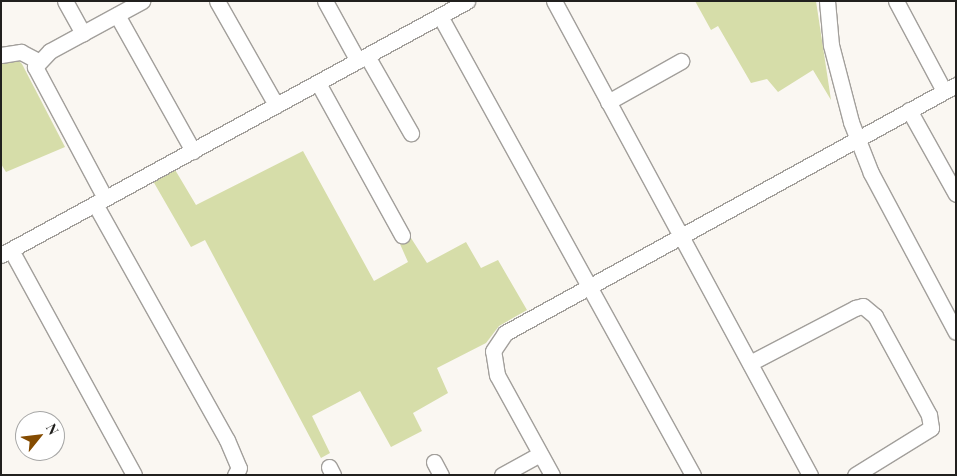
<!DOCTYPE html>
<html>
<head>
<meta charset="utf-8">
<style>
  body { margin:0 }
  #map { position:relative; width:957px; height:476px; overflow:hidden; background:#faf7f2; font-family:"Playfair Display",serif }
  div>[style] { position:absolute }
  .green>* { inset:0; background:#d6dda9 }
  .roads { filter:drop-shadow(1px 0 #a29f9b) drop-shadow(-1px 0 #a29f9b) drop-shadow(0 1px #a29f9b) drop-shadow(0 -1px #a29f9b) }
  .street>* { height:15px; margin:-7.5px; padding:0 7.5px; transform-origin:7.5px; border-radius:7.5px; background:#fff }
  span { translate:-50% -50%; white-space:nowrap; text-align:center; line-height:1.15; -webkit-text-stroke:4px #fff; paint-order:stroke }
  .frame { position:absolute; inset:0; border:2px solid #21201e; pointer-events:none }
  .north { position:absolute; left:15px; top:411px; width:50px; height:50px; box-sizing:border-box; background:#fff; border:1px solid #a6a6a5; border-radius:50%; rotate:61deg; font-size:14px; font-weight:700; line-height:20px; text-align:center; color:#21201e }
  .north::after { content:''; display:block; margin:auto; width:18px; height:22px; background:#844b00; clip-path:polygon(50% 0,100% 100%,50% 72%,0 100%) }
</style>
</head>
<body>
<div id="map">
  <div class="green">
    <div style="clip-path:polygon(695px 1px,816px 1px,831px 100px,813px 70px,778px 92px,767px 79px,751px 83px,718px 26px,711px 30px)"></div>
    <div style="clip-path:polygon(8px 59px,17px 59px,22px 64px,65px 147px,6px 172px,1px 164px,1px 63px)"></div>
    <div style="clip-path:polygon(303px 151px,374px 281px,408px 262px,400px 244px,411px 238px,427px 263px,466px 242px,481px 268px,498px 260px,527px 310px,499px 326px,486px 343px,437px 368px,448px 393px,413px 413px,422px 431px,391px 447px,360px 391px,312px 416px,330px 453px,321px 458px,205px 240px,191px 247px,153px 181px,174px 168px,196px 205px)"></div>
  </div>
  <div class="roads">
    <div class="street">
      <div style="left:65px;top:1px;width:37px;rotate:61deg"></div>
      <div style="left:217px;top:1px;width:120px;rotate:60.4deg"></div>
      <div style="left:325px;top:1px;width:68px;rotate:61.2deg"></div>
      <div style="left:554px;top:1px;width:539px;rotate:61.63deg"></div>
      <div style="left:827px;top:1px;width:44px;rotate:84.8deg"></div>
      <div style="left:831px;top:45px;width:80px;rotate:75.4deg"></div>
      <div style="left:851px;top:122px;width:55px;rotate:68.6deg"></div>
      <div style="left:871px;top:173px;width:180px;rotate:61.9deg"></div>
      <div style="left:896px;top:1px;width:102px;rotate:61.9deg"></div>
      <div style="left:117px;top:15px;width:156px;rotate:60.8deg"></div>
      <div style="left:440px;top:16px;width:524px;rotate:61.14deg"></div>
      <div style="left:1px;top:55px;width:20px;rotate:-9deg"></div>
      <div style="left:21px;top:52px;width:19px;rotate:28deg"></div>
      <div style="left:367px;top:56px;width:89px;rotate:60.3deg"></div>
      <div style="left:318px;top:83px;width:174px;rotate:61.1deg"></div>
      <div style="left:608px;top:102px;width:84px;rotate:-29.3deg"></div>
      <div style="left:909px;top:110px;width:96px;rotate:60.8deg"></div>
      <div style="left:105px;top:198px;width:149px;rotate:-118.1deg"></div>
      <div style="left:35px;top:67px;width:22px;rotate:-47deg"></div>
      <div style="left:50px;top:51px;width:105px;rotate:-28.5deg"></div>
      <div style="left:95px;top:204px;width:270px;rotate:60.8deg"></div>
      <div style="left:227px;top:440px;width:30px;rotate:67deg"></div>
      <div style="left:239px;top:468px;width:8px;rotate:120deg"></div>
      <div style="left:11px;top:250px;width:256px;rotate:61.3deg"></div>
      <div style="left:1px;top:255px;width:531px;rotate:-28.59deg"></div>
      <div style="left:750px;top:363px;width:119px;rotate:-27.6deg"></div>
      <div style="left:855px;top:308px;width:8px;rotate:-14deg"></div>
      <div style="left:863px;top:306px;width:16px;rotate:40deg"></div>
      <div style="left:875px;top:316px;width:113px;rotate:61.4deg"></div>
      <div style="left:929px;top:415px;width:13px;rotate:81deg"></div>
      <div style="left:931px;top:428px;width:89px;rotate:148.3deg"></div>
      <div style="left:434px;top:462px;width:15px;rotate:62deg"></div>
      <div style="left:329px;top:467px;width:9px;rotate:63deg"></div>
      <div style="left:502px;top:475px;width:43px;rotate:-28.9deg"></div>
      <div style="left:552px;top:475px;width:114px;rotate:-118.8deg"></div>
      <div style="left:497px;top:375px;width:24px;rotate:-99deg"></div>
      <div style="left:493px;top:351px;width:22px;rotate:-56deg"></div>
      <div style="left:505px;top:333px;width:515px;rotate:-28.81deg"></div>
    </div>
  </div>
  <div class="frame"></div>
  <div class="north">N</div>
</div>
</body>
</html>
